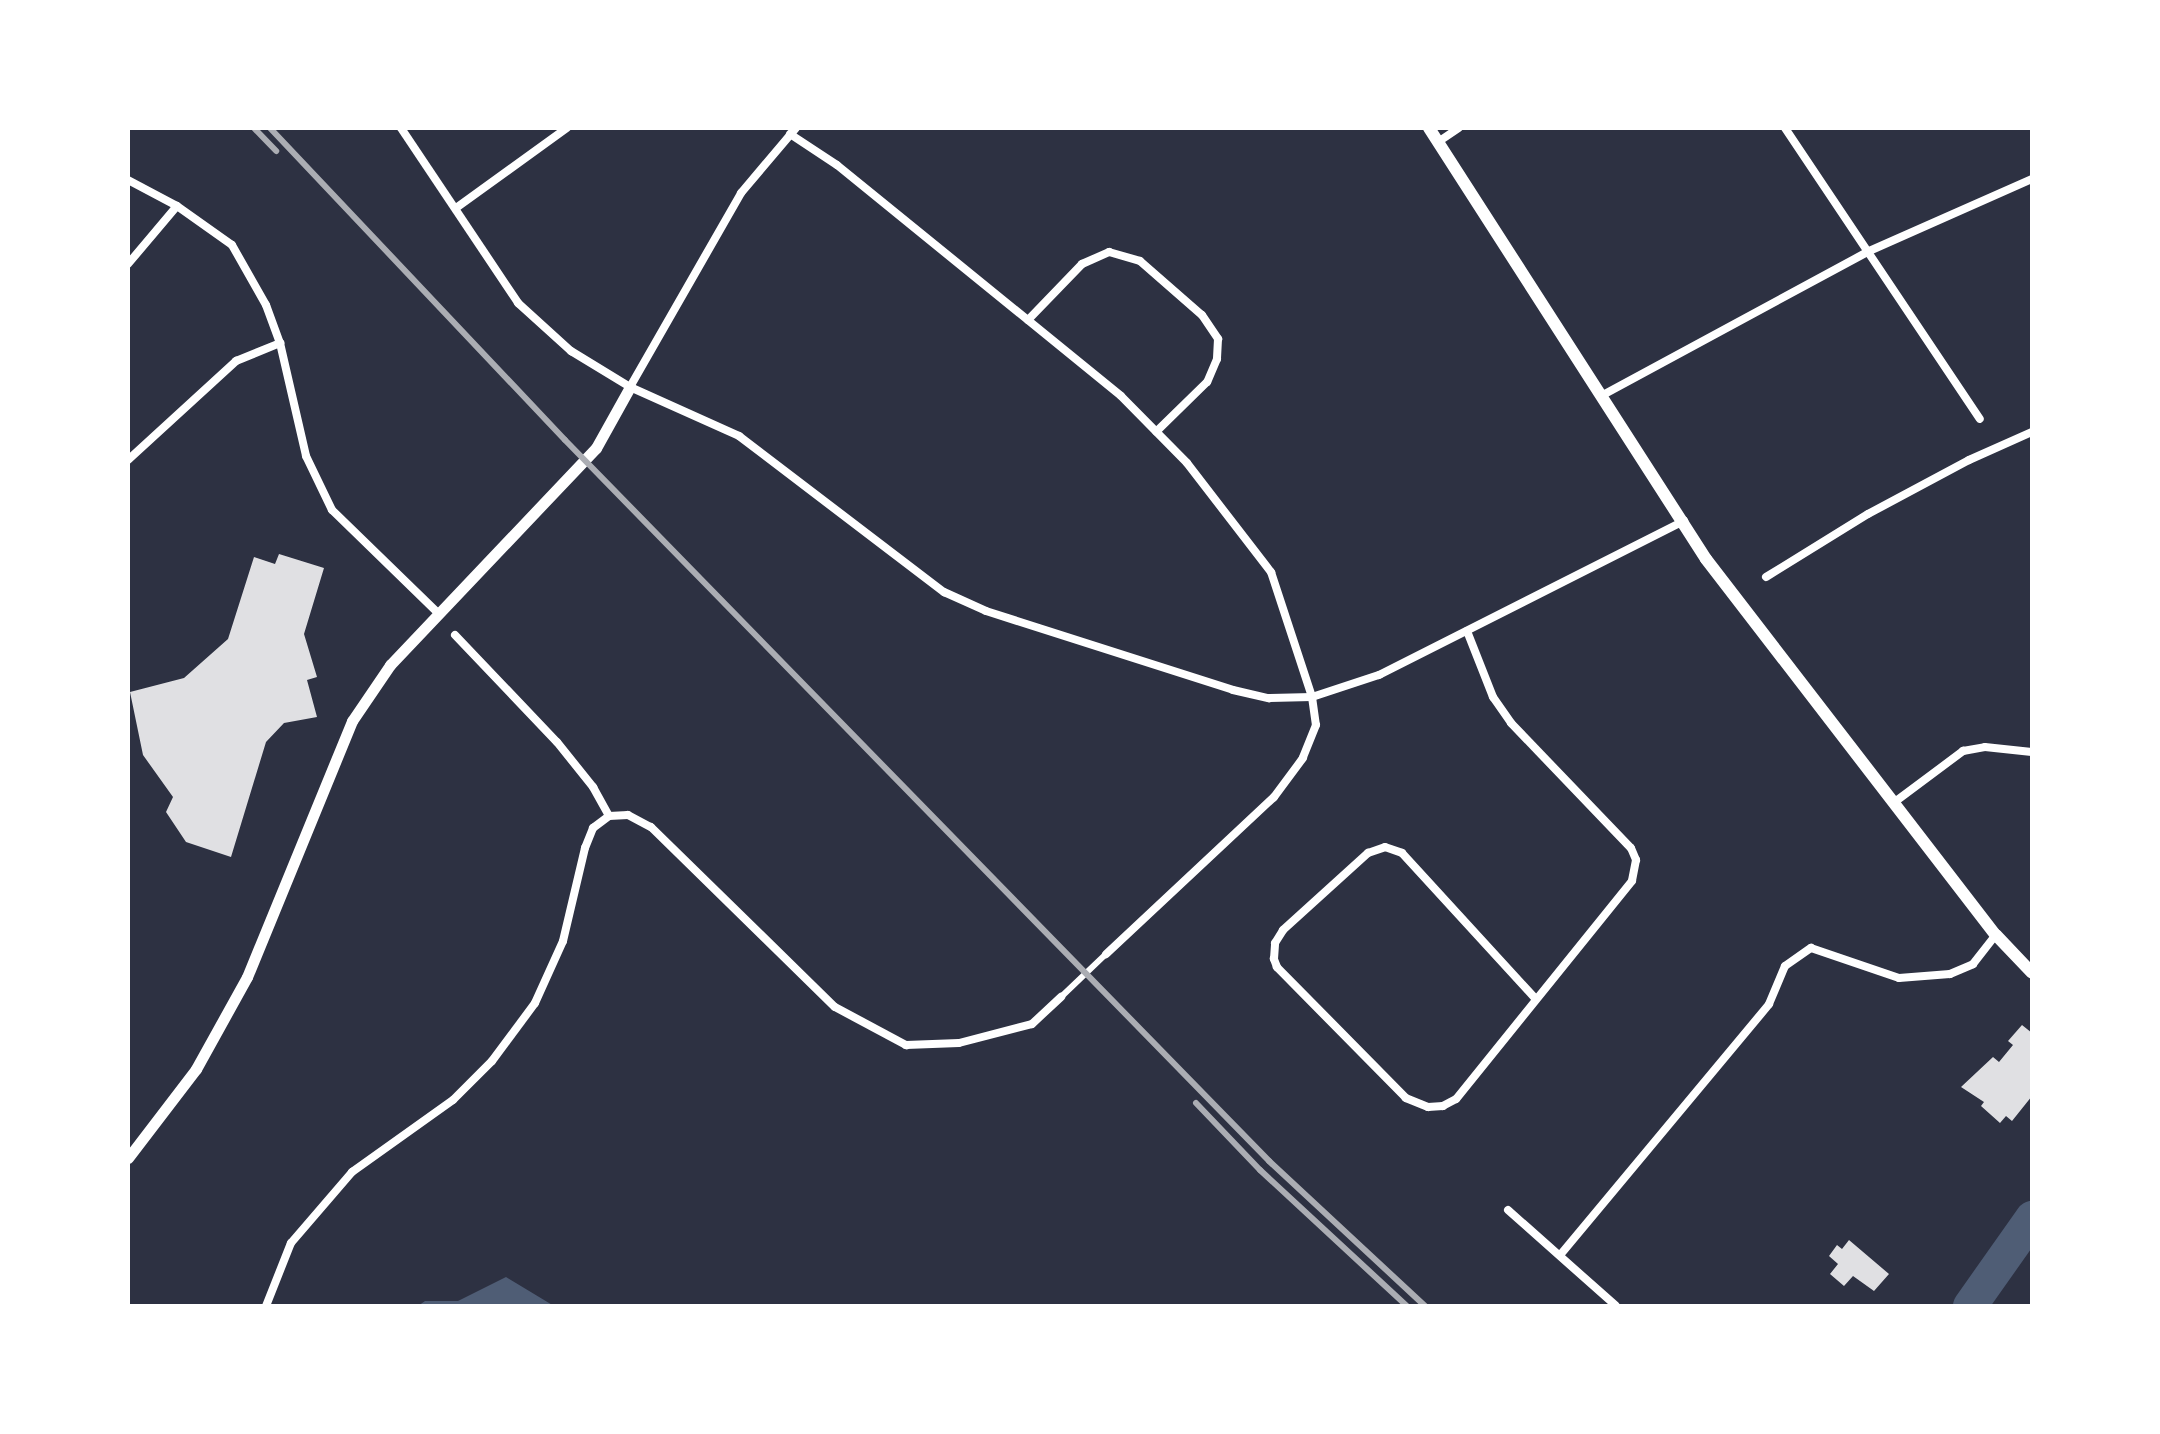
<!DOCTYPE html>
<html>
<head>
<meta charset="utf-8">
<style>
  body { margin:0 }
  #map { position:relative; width:2160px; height:1434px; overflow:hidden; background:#2d3142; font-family:"Noto Sans",sans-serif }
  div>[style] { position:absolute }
  .water>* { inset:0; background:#4f5d75 }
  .river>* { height:34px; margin:-17px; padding:0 17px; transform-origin:17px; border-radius:17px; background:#4f5d75 }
  .building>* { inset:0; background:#e0e0e3 }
  .pedestrian>* { height:6px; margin:-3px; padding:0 3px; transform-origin:3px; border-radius:3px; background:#fff }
  .minor>* { height:8px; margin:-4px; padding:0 4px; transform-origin:4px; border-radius:4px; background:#fff }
  .tertiary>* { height:11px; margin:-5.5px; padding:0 5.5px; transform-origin:5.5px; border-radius:5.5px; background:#fff }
  .secondary>* { height:12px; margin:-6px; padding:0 6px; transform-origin:6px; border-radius:6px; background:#fff }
  .rail>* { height:6px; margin:-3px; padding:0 3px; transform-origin:3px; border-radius:3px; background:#abadb3 }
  span { translate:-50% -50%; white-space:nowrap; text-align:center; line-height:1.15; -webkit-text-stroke:8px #fff; paint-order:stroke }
  .frame { position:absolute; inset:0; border:130px solid #fff; pointer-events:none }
</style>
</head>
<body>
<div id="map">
  <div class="water">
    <div style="clip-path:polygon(506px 1277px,554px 1306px,418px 1306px,425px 1301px,458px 1301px)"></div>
  </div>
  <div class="river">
    <div style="left:1970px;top:1306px;width:108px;rotate:-54.8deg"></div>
  </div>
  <div class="building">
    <div style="clip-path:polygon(279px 554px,324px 568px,304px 634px,317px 677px,307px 680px,317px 717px,284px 723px,266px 742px,231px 857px,186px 842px,166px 812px,173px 797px,143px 755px,130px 692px,184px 678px,228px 639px,254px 557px,275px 564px)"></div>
    <div style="clip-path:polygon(2022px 1025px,2032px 1033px,2032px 1096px,2012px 1121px,2006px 1116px,2000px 1123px,1981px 1106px,1984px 1102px,1961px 1087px,1993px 1057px,1999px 1062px,2013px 1045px,2008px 1041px)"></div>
    <div style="clip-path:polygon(1849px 1240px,1889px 1274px,1874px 1291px,1853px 1276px,1844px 1286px,1830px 1274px,1838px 1264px,1829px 1256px,1837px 1245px,1842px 1249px)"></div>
  </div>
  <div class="pedestrian">
    <div style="left:1061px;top:997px;width:62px;rotate:-43.7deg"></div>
  </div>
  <div class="minor">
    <div style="left:401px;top:128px;width:211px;rotate:56.2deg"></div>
    <div style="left:518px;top:303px;width:72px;rotate:42.2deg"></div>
    <div style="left:571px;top:351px;width:69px;rotate:31.4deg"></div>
    <div style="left:630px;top:387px;width:120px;rotate:24.2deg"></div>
    <div style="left:739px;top:436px;width:258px;rotate:37.3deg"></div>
    <div style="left:944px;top:592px;width:46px;rotate:24.3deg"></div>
    <div style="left:986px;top:611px;width:259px;rotate:17.7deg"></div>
    <div style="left:1233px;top:690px;width:37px;rotate:13deg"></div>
    <div style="left:1269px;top:698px;width:43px;rotate:-1.3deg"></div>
    <div style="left:1312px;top:697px;width:71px;rotate:-18.2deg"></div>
    <div style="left:1379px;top:675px;width:342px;rotate:-26.8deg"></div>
    <div style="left:1785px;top:128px;width:350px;rotate:56.2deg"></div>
    <div style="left:790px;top:134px;width:56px;rotate:33.4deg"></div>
    <div style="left:837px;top:165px;width:366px;rotate:39.1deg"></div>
    <div style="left:1121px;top:396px;width:94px;rotate:45.4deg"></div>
    <div style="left:1187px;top:463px;width:138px;rotate:52.4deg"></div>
    <div style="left:1271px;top:572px;width:132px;rotate:71.8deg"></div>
    <div style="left:1312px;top:697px;width:28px;rotate:82deg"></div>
    <div style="left:1316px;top:725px;width:35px;rotate:112deg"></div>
    <div style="left:1303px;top:758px;width:49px;rotate:126.6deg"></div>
    <div style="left:1274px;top:797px;width:230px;rotate:136.9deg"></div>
    <div style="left:1438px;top:142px;width:25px;rotate:-34deg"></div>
    <div style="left:128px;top:180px;width:55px;rotate:28deg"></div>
    <div style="left:177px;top:206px;width:67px;rotate:35.3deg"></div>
    <div style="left:232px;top:245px;width:69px;rotate:60.5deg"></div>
    <div style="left:266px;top:305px;width:40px;rotate:69.8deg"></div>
    <div style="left:280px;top:343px;width:116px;rotate:77deg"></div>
    <div style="left:306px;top:456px;width:60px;rotate:64.3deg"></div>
    <div style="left:332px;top:510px;width:148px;rotate:44.2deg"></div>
    <div style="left:456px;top:208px;width:137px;rotate:-35.8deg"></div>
    <div style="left:128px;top:264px;width:76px;rotate:-49.8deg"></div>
    <div style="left:1028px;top:320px;width:78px;rotate:-46deg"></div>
    <div style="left:1082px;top:264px;width:30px;rotate:-24deg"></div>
    <div style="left:1109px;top:252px;width:32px;rotate:16deg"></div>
    <div style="left:1140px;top:261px;width:82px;rotate:41.1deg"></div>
    <div style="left:1202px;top:315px;width:29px;rotate:56deg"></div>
    <div style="left:1218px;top:339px;width:20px;rotate:93deg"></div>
    <div style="left:1217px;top:359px;width:25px;rotate:113deg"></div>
    <div style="left:1207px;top:382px;width:71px;rotate:135.6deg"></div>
    <div style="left:630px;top:387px;width:224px;rotate:-60.2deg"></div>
    <div style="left:741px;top:193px;width:85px;rotate:-49.8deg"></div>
    <div style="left:1601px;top:396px;width:302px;rotate:-28.4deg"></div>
    <div style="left:1867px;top:252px;width:180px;rotate:-23.9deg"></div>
    <div style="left:128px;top:460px;width:147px;rotate:-42.5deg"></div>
    <div style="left:236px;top:361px;width:48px;rotate:-22.2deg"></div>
    <div style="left:1766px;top:577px;width:120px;rotate:-31.7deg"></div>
    <div style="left:1868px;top:514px;width:115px;rotate:-28.1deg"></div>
    <div style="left:1969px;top:460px;width:69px;rotate:-24deg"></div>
    <div style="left:1467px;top:631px;width:71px;rotate:68.5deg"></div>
    <div style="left:1493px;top:697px;width:32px;rotate:55deg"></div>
    <div style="left:1511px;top:723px;width:173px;rotate:46.2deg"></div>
    <div style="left:1631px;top:848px;width:13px;rotate:67deg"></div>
    <div style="left:1636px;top:860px;width:21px;rotate:101deg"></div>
    <div style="left:1632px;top:881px;width:280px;rotate:128.9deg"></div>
    <div style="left:1456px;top:1099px;width:15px;rotate:152deg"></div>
    <div style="left:1443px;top:1106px;width:15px;rotate:176deg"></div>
    <div style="left:1428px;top:1107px;width:24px;rotate:-158deg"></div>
    <div style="left:1406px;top:1098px;width:184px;rotate:-134.6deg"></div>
    <div style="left:1277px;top:967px;width:9px;rotate:-111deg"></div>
    <div style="left:1274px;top:959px;width:16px;rotate:-86deg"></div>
    <div style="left:1275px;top:943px;width:15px;rotate:-58deg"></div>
    <div style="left:1283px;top:930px;width:115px;rotate:-42.2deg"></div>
    <div style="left:1368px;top:853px;width:18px;rotate:-19deg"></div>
    <div style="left:1385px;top:847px;width:18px;rotate:19deg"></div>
    <div style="left:1402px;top:853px;width:197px;rotate:47.5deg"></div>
    <div style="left:455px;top:635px;width:148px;rotate:46.4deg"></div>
    <div style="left:557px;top:742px;width:58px;rotate:51.3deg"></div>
    <div style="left:593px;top:787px;width:33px;rotate:61deg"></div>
    <div style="left:1896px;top:801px;width:84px;rotate:-36.7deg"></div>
    <div style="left:1963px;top:751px;width:22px;rotate:-10deg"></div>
    <div style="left:1985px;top:747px;width:47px;rotate:6.1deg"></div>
    <div style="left:609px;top:816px;width:19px;rotate:-3deg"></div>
    <div style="left:628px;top:815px;width:26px;rotate:28deg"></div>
    <div style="left:651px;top:827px;width:257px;rotate:44.4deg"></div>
    <div style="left:835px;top:1007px;width:81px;rotate:28.2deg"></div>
    <div style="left:906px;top:1045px;width:53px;rotate:-2.2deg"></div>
    <div style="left:959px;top:1043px;width:75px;rotate:-14.6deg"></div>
    <div style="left:1032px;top:1024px;width:40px;rotate:-43deg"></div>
    <div style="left:1508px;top:1210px;width:144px;rotate:41.6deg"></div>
    <div style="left:1561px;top:1254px;width:325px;rotate:-50.2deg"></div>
    <div style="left:1769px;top:1004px;width:41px;rotate:-67.2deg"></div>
    <div style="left:1785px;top:966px;width:32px;rotate:-35deg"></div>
    <div style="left:1811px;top:948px;width:93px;rotate:18.8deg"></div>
    <div style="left:1899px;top:978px;width:51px;rotate:-4.5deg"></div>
    <div style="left:1950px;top:974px;width:25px;rotate:-23deg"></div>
    <div style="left:1973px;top:964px;width:37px;rotate:-52deg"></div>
    <div style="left:266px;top:1306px;width:68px;rotate:-68.4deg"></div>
    <div style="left:291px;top:1243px;width:94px;rotate:-49.3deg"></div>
    <div style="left:352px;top:1172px;width:124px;rotate:-35.5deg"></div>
    <div style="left:453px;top:1100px;width:55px;rotate:-45deg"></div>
    <div style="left:492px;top:1061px;width:72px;rotate:-53.4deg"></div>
    <div style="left:535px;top:1003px;width:68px;rotate:-65.7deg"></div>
    <div style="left:563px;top:941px;width:96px;rotate:-76.7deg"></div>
    <div style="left:585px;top:848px;width:22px;rotate:-68deg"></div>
    <div style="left:593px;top:828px;width:20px;rotate:-37deg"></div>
  </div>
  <div class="tertiary">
    <div style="left:128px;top:1158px;width:112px;rotate:-52.6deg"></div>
    <div style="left:196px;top:1069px;width:105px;rotate:-61deg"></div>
    <div style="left:247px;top:977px;width:277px;rotate:-67.7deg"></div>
    <div style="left:352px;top:721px;width:68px;rotate:-55.8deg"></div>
    <div style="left:390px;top:665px;width:299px;rotate:-46.5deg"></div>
    <div style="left:596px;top:448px;width:70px;rotate:-60.9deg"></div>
  </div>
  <div class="secondary">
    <div style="left:1429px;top:128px;width:512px;rotate:57.27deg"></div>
    <div style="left:1706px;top:559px;width:475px;rotate:52.4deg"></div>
    <div style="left:1996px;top:935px;width:52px;rotate:46.5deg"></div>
  </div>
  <div class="rail">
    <div style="left:254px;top:128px;width:32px;rotate:46deg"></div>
    <div style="left:270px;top:128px;width:429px;rotate:46.6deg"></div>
    <div style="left:565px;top:440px;width:1008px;rotate:45.68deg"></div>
    <div style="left:1269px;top:1161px;width:213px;rotate:42.9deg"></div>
    <div style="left:1196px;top:1103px;width:93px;rotate:46.3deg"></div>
    <div style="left:1260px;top:1170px;width:200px;rotate:42.8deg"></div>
  </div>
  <div class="frame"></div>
</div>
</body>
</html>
